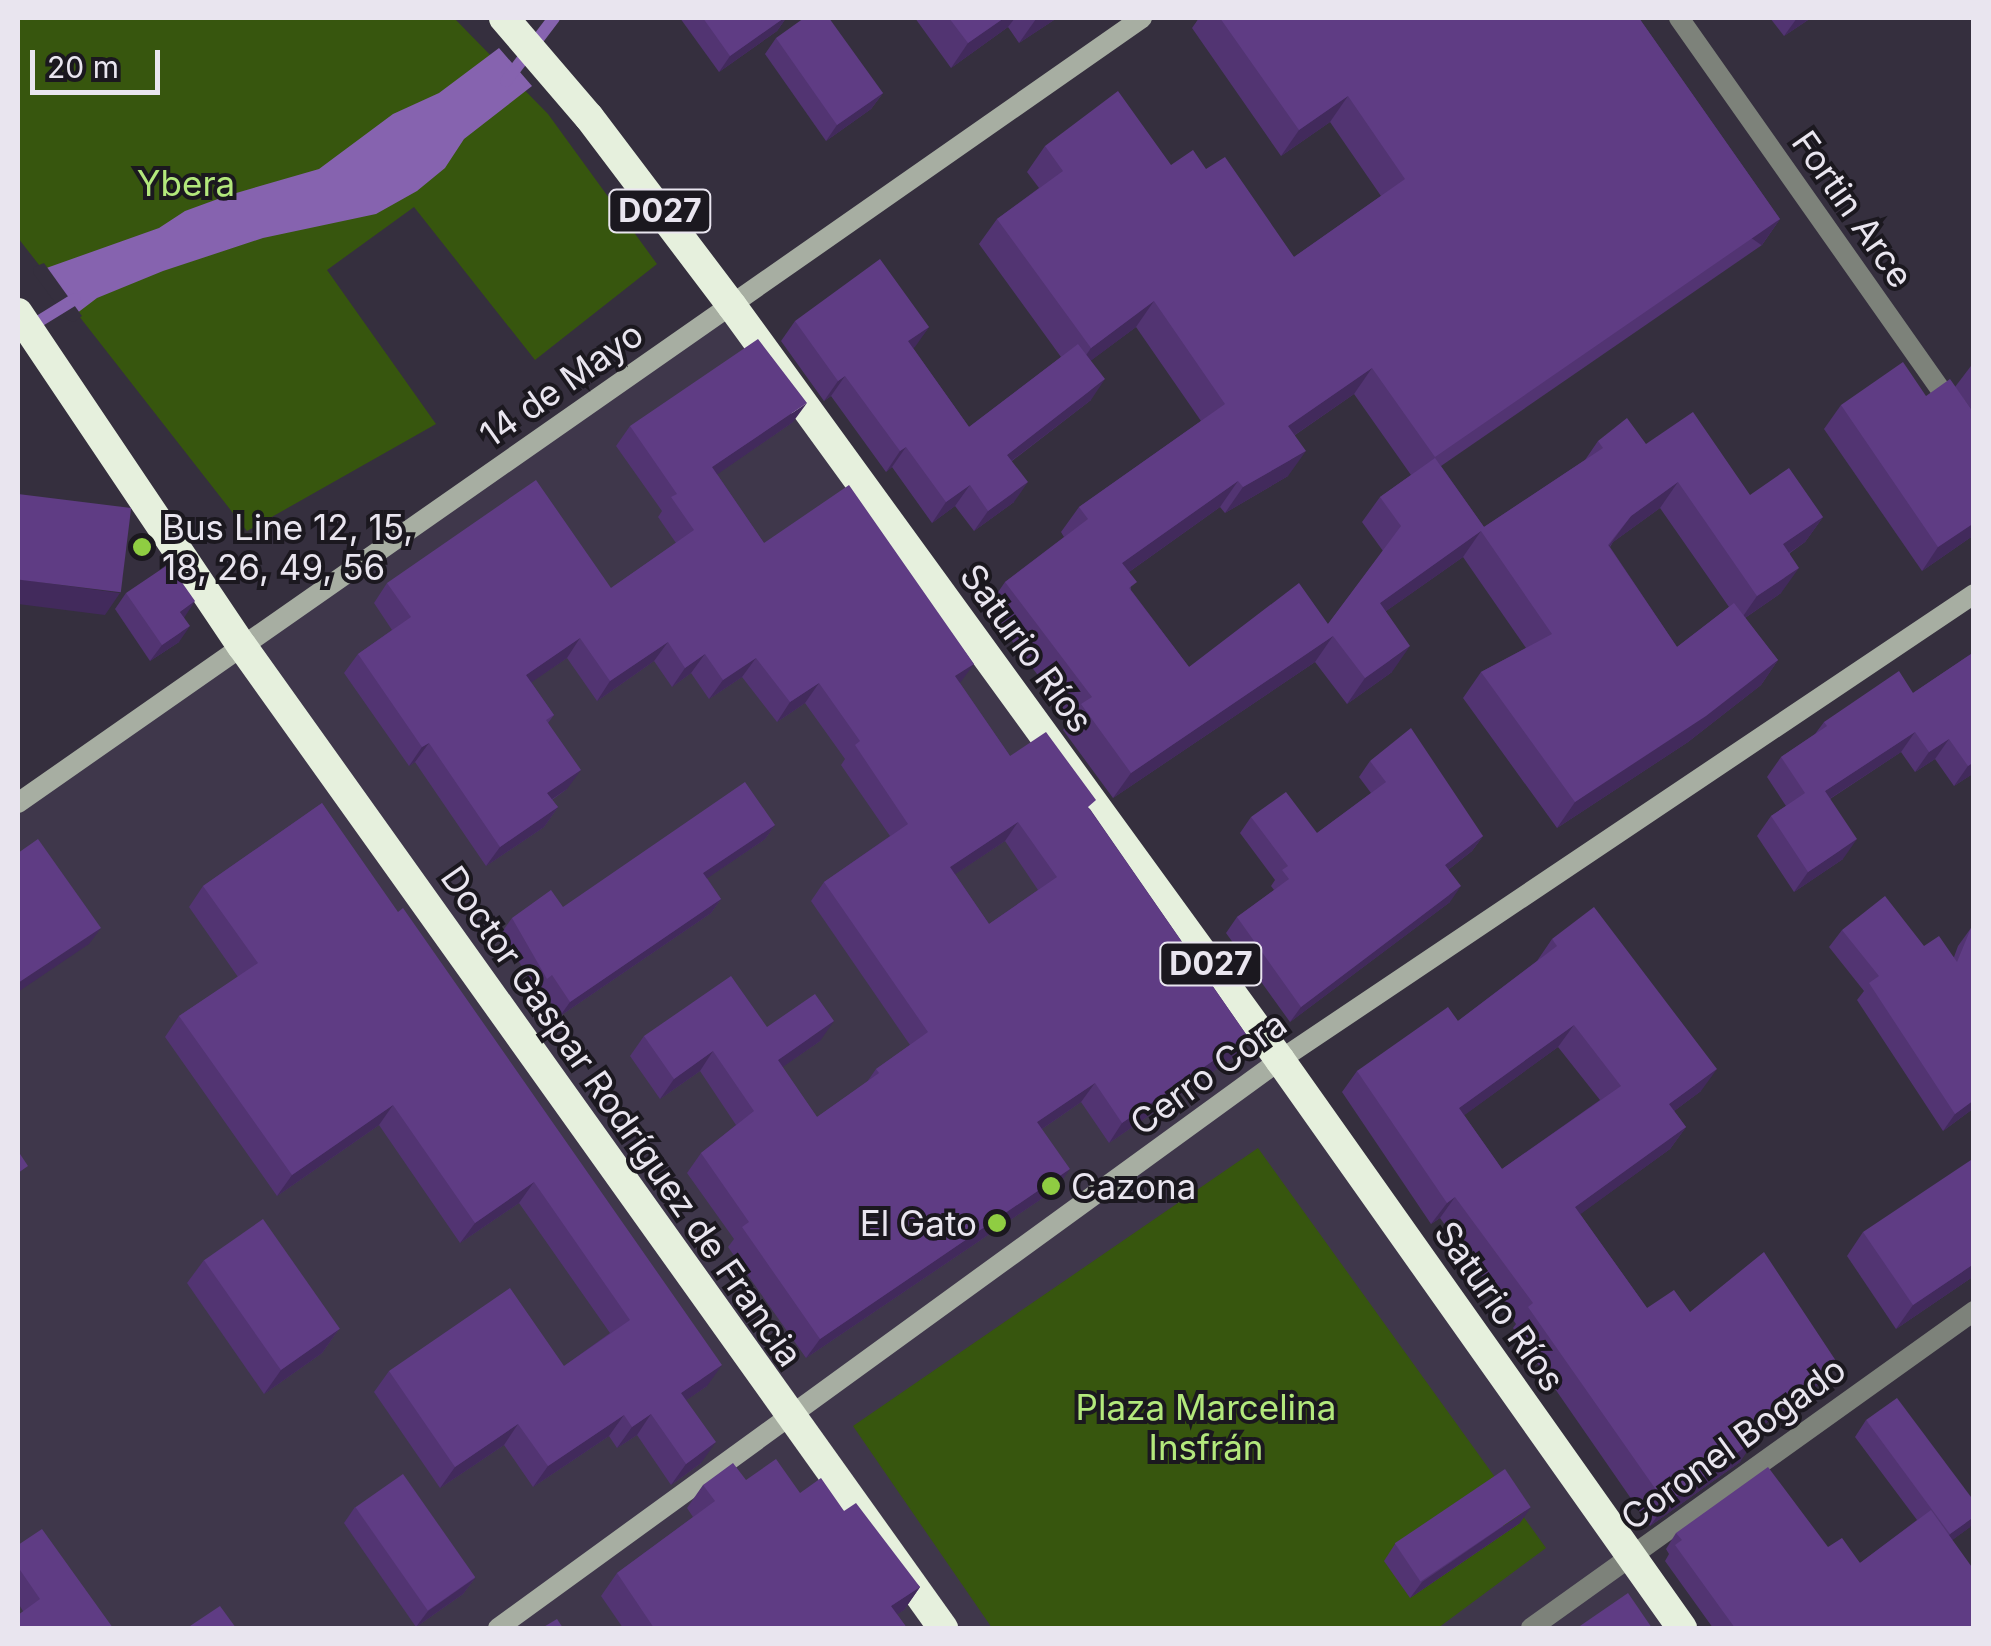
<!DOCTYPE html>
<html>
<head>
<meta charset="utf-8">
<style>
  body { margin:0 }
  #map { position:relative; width:1991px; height:1646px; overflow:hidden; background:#352f3e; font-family:Inter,sans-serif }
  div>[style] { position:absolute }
  .built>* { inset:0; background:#3f374b }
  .green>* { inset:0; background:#37560e }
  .water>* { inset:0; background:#8663af }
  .pier>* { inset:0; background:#352f3e }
  .stream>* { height:12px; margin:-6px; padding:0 6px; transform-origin:6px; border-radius:6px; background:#8663af }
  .street>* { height:20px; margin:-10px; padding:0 10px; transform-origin:10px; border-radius:10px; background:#7d827a }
  .secondary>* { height:20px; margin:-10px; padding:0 10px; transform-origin:10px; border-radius:10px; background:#a7aea2 }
  .highway>* { height:30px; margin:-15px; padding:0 15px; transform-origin:15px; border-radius:15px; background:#e6f0dd }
  .wall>* { inset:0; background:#523472 }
  .shaded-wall>* { inset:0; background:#422a5c; transform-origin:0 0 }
  .building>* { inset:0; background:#5f3c84; transform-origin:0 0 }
  .dots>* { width:28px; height:28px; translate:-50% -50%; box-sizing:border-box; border:5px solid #1b181f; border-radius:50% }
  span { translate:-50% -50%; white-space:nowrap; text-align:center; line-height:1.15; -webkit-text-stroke:8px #1b181f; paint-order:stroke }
  .shield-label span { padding:2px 8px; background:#1b181f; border:2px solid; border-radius:8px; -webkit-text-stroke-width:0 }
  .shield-label { font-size:32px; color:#e9e5ef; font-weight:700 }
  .park-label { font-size:35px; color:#b3e87c }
  .street-label { font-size:35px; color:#e9e5ef }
  .poi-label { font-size:35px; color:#e9e5ef }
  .left { translate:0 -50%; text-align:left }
  .right { translate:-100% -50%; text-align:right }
  .frame { position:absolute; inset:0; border:20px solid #e9e5ef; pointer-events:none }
  .scale { position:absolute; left:30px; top:50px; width:130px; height:45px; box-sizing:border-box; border:5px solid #e9e5ef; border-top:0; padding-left:12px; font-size:30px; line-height:35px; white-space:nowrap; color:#e9e5ef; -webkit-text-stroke:8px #1b181f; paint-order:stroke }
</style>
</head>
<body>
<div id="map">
  <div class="built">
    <div style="clip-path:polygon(732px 300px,1692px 1628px,18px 1628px,18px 800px)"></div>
  </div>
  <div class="green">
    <div style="clip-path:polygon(18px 18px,454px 18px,548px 114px,657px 264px,535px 360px,414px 207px,327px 270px,436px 424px,247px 531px,18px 238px)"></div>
    <div style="clip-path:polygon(1258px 1148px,1546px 1548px,1438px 1628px,992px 1628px,853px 1426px)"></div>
  </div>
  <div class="water">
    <div style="clip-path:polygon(499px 48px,532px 86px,464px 139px,445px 168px,417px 191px,376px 214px,263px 238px,163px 271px,97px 298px,72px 317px,38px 271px,159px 228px,185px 211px,226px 196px,319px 169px,393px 114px,439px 93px)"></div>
  </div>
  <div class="pier">
    <div style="clip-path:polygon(44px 263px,82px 316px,74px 322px,68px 320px,33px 273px,34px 267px)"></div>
  </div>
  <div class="stream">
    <div style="left:506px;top:81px;width:79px;rotate:-52.7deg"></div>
    <div style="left:28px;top:328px;width:55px;rotate:-31.7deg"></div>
  </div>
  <div class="street">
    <div style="left:1679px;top:18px;width:512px;rotate:54.85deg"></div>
    <div style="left:1531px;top:1628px;width:545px;rotate:-35.59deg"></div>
  </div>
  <div class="secondary">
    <div style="left:18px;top:803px;width:1371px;rotate:-34.93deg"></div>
    <div style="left:498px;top:1628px;width:967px;rotate:-35.99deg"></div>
    <div style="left:1280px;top:1060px;width:836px;rotate:-33.88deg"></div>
  </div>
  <div class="highway">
    <div style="left:504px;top:18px;width:130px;rotate:49.4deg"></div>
    <div style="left:589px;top:117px;width:237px;rotate:52.9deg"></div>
    <div style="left:732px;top:306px;width:932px;rotate:53.99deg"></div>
    <div style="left:1280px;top:1060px;width:696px;rotate:54.71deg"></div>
    <div style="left:18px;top:313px;width:401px;rotate:56.1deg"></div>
    <div style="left:242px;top:646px;width:1207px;rotate:54.48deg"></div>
  </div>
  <div class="wall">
    <div style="clip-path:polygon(680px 18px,786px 18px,777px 31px,719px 72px)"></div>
    <div style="clip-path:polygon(915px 18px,1057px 18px,1019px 43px,1008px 27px,951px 68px)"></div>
    <div style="clip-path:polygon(evenodd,1199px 18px,1639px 18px,1780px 219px,1762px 245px,1441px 466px,1484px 527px,1585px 460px,1598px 441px,1646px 444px,1750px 495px,1823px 517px,1805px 542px,1790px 553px,1781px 593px,1745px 618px,1778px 660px,1761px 685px,1688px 742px,1557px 828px,1463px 698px,1481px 672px,1526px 648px,1463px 557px,1386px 611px,1392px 672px,1347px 704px,1315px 662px,1113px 798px,1063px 730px,1071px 719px,987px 608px,1005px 582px,1064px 537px,1061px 532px,1079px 507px,1201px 421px,1136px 327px,1090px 361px,1091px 400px,1012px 461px,1014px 502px,974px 531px,955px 506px,932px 523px,892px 467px,886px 472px,831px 396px,824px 401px,781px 341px,795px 321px,929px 327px,913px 348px,969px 427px,1061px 357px,979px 244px,997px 219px,1039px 188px,1027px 172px,1045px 146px,1171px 165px,1206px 169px,1294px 257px,1381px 196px,1330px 122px,1281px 156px,1192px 28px,1199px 18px,1354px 394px,1411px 475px,1380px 497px,1362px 522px,1383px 551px,1328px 624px,1189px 667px,1131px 590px,1129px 572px,1220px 507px,1225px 513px,1288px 476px,1295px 435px,1354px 394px,1199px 18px,1660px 508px,1729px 607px,1677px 647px,1610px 547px,1613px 542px,1660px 508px)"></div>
    <div style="clip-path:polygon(1770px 18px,1811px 18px,1784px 36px)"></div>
    <div style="clip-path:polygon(776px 38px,883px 93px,871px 109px,826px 141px,765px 54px)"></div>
    <div style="clip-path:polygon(1974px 362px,1974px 413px,1955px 387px)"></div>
    <div style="clip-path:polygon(1926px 396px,1974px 413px,1974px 535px,1922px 571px,1824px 429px,1841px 405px)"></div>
    <div style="clip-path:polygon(evenodd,793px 422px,717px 474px,764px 543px,960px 683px,1010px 756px,1090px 809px,1248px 1037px,1234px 1057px,1109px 1143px,1081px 1102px,1042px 1129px,1056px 1189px,806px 1358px,728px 1247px,734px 1239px,687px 1173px,701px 1153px,736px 1125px,700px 1071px,660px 1099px,630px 1056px,644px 1036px,767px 1027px,820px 1041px,782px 1067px,817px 1117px,867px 1082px,876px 1069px,910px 1045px,811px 901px,824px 882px,890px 836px,841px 765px,845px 759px,805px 703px,777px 722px,742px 677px,709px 699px,691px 673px,672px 687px,654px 661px,597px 701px,567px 658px,531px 682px,554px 715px,548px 723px,567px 789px,552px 800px,558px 807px,544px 827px,486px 866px,415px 762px,409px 766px,344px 673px,358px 654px,392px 630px,374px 603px,387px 583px,611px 588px,676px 543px,658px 517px,662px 511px,616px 446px,630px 426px,793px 422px,1005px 841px,1038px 890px,989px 924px,955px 874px,1005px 841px)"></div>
    <div style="clip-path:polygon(126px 593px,184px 617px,179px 642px,150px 661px,115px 609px)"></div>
    <div style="clip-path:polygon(1974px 652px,1974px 773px,1954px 786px,1935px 759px,1915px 772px,1901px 752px,1830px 799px,1843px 859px,1794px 892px,1757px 836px,1771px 816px,1786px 806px,1767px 777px,1781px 757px,1815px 734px,1824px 722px,1913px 693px)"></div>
    <div style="clip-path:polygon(1370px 761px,1483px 836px,1472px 851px,1448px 870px,1450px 902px,1290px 1022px,1226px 933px,1237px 917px,1274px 890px,1271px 886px,1275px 880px,1240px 833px,1251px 817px,1317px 833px,1371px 793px,1359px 777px)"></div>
    <div style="clip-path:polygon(322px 803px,707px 1386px,686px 1400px,701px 1463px,671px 1485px,637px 1435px,617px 1448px,609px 1436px,533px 1487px,504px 1445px,440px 1488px,374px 1392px,389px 1371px,564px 1366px,610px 1333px,519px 1203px,460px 1243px,379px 1125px,277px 1196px,165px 1037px,179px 1016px,238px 977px,189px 907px,203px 886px)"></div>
    <div style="clip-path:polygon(775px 825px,765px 839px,707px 878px,721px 899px,711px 913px,560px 1016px,542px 990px,537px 993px,502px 932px,512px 918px,563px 907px)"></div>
    <div style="clip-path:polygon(1971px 928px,1974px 929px,1974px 1108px,1943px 1131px,1857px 1000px,1864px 991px,1829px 947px,1842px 930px,1924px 946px,1954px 957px,1958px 946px)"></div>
    <div style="clip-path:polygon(evenodd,1552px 939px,1701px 1091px,1674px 1111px,1686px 1127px,1670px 1149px,1580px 1214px,1647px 1308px,1690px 1312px,1821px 1383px,1751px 1434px,1740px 1462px,1650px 1526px,1513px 1328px,1516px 1324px,1440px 1218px,1431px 1224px,1342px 1092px,1357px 1071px,1458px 1021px,1537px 961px,1552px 939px,1558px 1047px,1600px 1100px,1502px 1169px,1464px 1115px,1558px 1047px)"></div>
    <div style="clip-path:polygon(1863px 1232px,1974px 1276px,1896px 1329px,1847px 1256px)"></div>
    <div style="clip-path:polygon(204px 1260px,339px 1329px,322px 1353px,264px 1394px,187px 1283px)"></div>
    <div style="clip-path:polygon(1866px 1420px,1970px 1527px,1952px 1540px,1974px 1628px,1713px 1628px,1665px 1561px,1669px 1554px,1666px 1549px,1676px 1533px,1828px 1547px,1860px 1563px,1917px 1520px,1855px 1437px)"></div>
    <div style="clip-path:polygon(746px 1480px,800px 1493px,844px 1511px,920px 1587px,904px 1610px,897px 1614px,907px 1628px,623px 1628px,601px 1596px,617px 1573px,693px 1517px,687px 1508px,703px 1485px)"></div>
    <div style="clip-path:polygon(355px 1507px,475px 1578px,463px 1594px,416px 1627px,344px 1523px)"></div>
    <div style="clip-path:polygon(1520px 1523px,1410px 1598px,1384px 1561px,1395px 1544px)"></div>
    <div style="clip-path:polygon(18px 1545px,113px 1628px,23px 1611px,18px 1603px)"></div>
  </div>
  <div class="shaded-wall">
    <div style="clip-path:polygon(784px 18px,786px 18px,777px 31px,719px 72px,730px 56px)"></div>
    <div style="clip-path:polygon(1004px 18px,1015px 18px,1008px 27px,951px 68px,968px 43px)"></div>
    <div style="clip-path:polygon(1038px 18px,1057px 18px,1019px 43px,1036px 19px)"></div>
    <div style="clip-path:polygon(1797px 18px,1811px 18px,1784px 36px)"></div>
    <div style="clip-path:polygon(883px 93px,871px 109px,826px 141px,837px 125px)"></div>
    <div style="clip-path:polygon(1348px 96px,1330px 122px,1281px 156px,1299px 130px)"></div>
    <div style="left:1780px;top:219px;width:32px;height:419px;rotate:125deg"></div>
    <div style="clip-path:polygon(1154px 301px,1136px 327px,1073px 374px,1091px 348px)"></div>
    <div style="clip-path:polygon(929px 327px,915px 347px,893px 362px,908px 341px)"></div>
    <div style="clip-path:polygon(1372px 368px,1354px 394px,1270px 452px,1288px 426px)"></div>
    <div style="clip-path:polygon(845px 376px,831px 396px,824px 401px,838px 381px)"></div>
    <div style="clip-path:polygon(1105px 379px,1091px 400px,993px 475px,1007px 455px)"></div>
    <div style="clip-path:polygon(807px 403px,793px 422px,699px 487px,712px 467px)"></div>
    <div style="clip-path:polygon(906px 447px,892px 467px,886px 472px,900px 451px)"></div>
    <div style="clip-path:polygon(1306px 451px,1288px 476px,1225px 513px,1243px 487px)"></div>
    <div style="clip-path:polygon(1238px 481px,1220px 507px,1105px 589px,1122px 563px)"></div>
    <div style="clip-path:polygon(1028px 482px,1014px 502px,974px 531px,988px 511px)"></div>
    <div style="clip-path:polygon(1678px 482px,1660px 508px,1613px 542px,1590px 571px,1631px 516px)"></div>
    <div style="clip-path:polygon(970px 485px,955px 506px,932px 523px,946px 502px)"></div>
    <div style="clip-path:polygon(1823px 517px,1805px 542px,1765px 569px,1783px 544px)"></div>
    <div style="clip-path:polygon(1974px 523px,1974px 535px,1922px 571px,1938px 547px)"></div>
    <div style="clip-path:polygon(1481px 531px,1463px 557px,1362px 628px,1380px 603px)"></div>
    <div style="clip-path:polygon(1799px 568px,1781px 593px,1739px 622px,1757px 596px)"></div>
    <div style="clip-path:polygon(18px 579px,120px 593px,105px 615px,18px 604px)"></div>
    <div style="clip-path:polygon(195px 601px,184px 618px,180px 612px)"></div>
    <div style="clip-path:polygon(190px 626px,179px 642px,150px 661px,162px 645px)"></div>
    <div style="clip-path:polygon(1333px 636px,1315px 662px,1113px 798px,1131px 773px)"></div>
    <div style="clip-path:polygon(580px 638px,567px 658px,513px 695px,526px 675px)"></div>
    <div style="clip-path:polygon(668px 642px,654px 661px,597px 701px,610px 681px)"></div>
    <div style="clip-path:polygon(1410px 646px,1392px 672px,1347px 704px,1365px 678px)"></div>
    <div style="clip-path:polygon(705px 654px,691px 673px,672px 687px,685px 668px)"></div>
    <div style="clip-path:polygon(756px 658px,742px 677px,709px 699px,723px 680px)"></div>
    <div style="clip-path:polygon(1778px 660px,1761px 685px,1688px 742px,1557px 828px,1575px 802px)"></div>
    <div style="clip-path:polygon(974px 664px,960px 683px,955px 676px)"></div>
    <div style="clip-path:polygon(819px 683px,805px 703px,777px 722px,790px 702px)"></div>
    <div style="clip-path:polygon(1915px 732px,1901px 752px,1811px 811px,1825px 791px)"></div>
    <div style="clip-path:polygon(1949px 739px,1935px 759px,1915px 772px,1929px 752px)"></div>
    <div style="clip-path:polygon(429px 743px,415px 762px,409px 766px,422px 747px)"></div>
    <div style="clip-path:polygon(1974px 762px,1974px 773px,1954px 786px,1968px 766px)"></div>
    <div style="clip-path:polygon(581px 770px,567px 789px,533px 812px,547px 793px)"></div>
    <div style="clip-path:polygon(558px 807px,544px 827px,486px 866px,500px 847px)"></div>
    <div style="clip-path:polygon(1018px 822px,1005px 841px,936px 887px,950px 867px)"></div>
    <div style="clip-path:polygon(775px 825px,765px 839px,693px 888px,703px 873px)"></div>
    <div style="clip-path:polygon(1483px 836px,1472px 851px,1434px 881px,1445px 865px)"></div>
    <div style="clip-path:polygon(1857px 839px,1843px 859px,1794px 892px,1808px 872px)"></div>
    <div style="clip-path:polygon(1461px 886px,1450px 902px,1290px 1022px,1301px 1007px)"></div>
    <div style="clip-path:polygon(721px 899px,711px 913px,560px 1016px,570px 1002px)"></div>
    <div style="clip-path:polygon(101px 928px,89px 944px,18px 992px,18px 983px)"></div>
    <div style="clip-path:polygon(834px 1021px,820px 1041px,764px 1080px,778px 1060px)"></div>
    <div style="clip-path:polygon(1574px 1025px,1558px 1047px,1444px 1130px,1459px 1108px)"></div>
    <div style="clip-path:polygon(1248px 1037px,1234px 1057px,1109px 1143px,1122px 1123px)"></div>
    <div style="clip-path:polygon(713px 1051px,700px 1071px,660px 1099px,674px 1079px)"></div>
    <div style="clip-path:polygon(1717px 1069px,1701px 1091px,1654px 1126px,1669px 1104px)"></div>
    <div style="clip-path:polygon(1095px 1083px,1081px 1102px,1023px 1142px,1037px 1122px)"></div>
    <div style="clip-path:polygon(1974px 1100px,1974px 1108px,1943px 1131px,1955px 1114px)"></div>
    <div style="clip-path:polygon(393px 1105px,379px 1125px,277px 1196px,292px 1175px)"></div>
    <div style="clip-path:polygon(1686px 1127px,1670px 1149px,1560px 1229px,1575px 1207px)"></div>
    <div style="clip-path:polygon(1070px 1169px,1056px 1189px,806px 1358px,820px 1339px)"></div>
    <div style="clip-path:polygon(534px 1182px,519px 1203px,460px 1243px,475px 1223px)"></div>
    <div style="clip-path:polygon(1455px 1197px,1440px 1218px,1431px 1224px,1447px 1203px)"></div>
    <div style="clip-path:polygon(1974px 1264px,1974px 1276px,1896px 1329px,1913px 1305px)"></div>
    <div style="clip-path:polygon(339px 1329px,322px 1353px,264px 1394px,281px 1370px)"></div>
    <div style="clip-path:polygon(1836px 1361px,1821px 1383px,1730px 1449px,1745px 1428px)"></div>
    <div style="clip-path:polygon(722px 1365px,707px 1386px,666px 1414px,681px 1393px)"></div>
    <div style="clip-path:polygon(651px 1414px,637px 1435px,617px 1448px,632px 1427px)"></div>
    <div style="clip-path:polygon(624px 1415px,609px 1436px,533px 1487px,548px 1466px)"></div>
    <div style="clip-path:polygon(518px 1424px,504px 1445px,440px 1488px,455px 1467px)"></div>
    <div style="clip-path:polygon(1755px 1440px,1740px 1462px,1650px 1526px,1666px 1504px)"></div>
    <div style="clip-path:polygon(716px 1442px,701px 1463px,671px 1485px,686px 1464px)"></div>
    <div style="clip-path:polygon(1531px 1507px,1520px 1523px,1410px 1598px,1422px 1582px)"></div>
    <div style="clip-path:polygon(1974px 1517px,1974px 1522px,1970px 1527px,1939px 1550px,1950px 1534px)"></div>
    <div style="clip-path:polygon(475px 1578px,463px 1594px,416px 1627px,428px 1611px)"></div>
    <div style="clip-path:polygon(920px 1587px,904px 1610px,876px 1628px,891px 1606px)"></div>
  </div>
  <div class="building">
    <div style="clip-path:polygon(703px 18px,784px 18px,730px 56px)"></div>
    <div style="clip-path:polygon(804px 18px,829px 18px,883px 93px,837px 125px,776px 38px)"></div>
    <div style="clip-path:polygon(949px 18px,1004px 18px,968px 43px)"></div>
    <div style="clip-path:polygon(1220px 18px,1639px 18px,1780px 219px,1435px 457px,1372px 368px,1288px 426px,1306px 451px,1243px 487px,1238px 481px,1122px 563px,1137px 582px,1129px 588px,1189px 667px,1299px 583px,1328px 624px,1401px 526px,1380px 497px,1435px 458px,1484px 527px,1603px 448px,1598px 441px,1627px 418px,1646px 444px,1693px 412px,1750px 495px,1789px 468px,1823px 517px,1783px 544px,1799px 568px,1757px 596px,1678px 482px,1631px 516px,1608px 545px,1677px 647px,1734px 603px,1778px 660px,1706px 716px,1575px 802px,1481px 672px,1552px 634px,1481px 531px,1380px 603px,1410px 646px,1365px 678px,1333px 636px,1131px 773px,1081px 704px,1092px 697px,1005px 582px,1088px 519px,1079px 507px,1225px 404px,1154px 301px,1091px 348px,997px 219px,1063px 171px,1045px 146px,1118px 91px,1171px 165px,1193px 150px,1206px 169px,1225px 157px,1294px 257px,1405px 179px,1348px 96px,1299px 130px)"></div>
    <div style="clip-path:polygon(880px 259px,929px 327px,908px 341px,969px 427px,1078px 344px,1105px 379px,1007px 455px,1028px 482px,988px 511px,970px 485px,946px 502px,906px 447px,900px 451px,845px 376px,838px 381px,795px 321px)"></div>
    <div style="clip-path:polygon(evenodd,758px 339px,807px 403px,712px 467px,764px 543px,849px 485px,974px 664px,955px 676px,1010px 756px,1046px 732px,1096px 800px,1088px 807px,1248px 1037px,1122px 1123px,1095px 1083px,1037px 1122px,1070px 1169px,820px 1339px,742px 1227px,749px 1222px,701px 1153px,754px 1111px,713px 1051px,674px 1079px,644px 1036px,731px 976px,767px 1027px,815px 994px,834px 1021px,778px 1060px,817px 1117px,879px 1073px,876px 1069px,928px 1032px,824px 882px,908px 824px,855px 745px,860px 741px,819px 683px,790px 702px,756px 658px,723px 680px,705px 654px,685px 668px,668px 642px,610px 681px,580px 638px,526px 675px,554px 715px,546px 720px,581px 770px,547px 793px,558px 807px,500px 847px,429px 743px,422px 747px,358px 654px,411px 617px,387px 583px,536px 480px,611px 588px,694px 530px,671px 497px,677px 494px,630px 426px,758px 339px,1018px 822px,1057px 877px,989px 924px,950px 867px,1018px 822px)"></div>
    <div style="clip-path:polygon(1903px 362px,1926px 396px,1950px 379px,1974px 413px,1974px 523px,1938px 547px,1841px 405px)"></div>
    <div style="left:18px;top:494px;width:114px;height:85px;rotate:7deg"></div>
    <div style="clip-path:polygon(169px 564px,195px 601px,180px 612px,190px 626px,162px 645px,126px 593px)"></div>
    <div style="clip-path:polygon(1974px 652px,1974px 762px,1968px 766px,1949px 739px,1929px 752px,1915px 732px,1825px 791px,1857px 839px,1808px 872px,1771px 816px,1805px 793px,1781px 757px,1827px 726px,1824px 722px,1899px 671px,1913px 693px)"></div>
    <div style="clip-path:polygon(1411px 728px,1483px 836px,1445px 865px,1461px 886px,1301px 1007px,1237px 917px,1289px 879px,1282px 870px,1288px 866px,1251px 817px,1286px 792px,1317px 833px,1386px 782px,1370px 761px)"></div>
    <div style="clip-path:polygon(745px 782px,775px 825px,703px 873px,721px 899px,570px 1002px,552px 975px,547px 979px,512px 918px,551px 890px,563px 907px)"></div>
    <div style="clip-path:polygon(322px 803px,398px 912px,403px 908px,722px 1365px,681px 1393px,716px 1442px,686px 1464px,651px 1414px,632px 1427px,624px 1415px,548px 1466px,518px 1424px,455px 1467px,389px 1371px,510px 1288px,564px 1366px,630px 1320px,534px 1182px,475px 1223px,393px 1105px,292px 1175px,179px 1016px,258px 963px,203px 886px)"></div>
    <div style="clip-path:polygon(38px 839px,101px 928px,18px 983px,18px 853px)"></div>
    <div style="clip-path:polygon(1885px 896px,1924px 946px,1939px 936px,1957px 962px,1971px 928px,1974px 929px,1974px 1100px,1955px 1114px,1869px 983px,1879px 976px,1842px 930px)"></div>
    <div style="clip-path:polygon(evenodd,1594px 907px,1717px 1069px,1669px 1104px,1686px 1127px,1575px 1207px,1647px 1308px,1674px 1290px,1690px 1312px,1764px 1252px,1836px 1361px,1745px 1428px,1755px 1440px,1666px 1504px,1528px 1307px,1533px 1303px,1455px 1197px,1447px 1203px,1357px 1071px,1448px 1007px,1458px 1021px,1557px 946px,1552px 939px,1594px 907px,1574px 1025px,1621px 1086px,1502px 1169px,1459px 1108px,1574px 1025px)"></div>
    <div style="clip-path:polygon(18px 1151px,28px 1166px,18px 1173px)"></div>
    <div style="clip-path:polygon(1974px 1158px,1974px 1264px,1913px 1305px,1863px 1232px)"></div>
    <div style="left:263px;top:1219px;width:134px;height:72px;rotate:55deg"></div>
    <div style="clip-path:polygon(1897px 1398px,1974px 1501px,1974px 1517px,1950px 1534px,1866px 1420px)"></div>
    <div style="clip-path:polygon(776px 1459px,800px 1493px,821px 1478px,844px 1511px,856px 1503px,920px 1587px,891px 1606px,907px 1628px,654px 1628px,617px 1573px,715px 1501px,703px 1485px,733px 1463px,746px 1480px)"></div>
    <div style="clip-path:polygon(1768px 1467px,1828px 1547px,1842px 1538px,1860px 1563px,1931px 1510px,1974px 1570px,1974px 1628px,1735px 1628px,1675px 1545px,1682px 1540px,1676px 1533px)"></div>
    <div style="left:1505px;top:1469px;width:46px;height:133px;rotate:56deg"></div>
    <div style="left:403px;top:1474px;width:126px;height:58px;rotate:55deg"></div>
    <div style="clip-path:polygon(42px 1529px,113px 1628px,18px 1628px,18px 1615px,40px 1599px,18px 1567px,18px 1545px)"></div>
    <div style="clip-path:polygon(1628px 1593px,1652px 1628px,1577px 1628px)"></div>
    <div style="clip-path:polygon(220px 1606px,236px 1628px,187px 1628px)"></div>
    <div style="clip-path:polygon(557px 1619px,563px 1628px,542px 1628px)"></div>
  </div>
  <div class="dots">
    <div style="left:142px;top:547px;background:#8fcd42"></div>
    <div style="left:1051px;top:1186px;background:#8fcd42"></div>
    <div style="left:997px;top:1223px;background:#8fcd42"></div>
  </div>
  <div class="shield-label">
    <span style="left:660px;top:211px">D027</span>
    <span style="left:1211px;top:964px">D027</span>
  </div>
  <div class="park-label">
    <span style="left:186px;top:183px">Ybera</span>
    <span style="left:1206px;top:1427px">Plaza Marcelina<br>Insfrán</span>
  </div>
  <div class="street-label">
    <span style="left:1853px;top:209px;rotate:55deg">Fortin Arce</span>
    <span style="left:561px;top:384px;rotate:-35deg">14 de Mayo</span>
    <span style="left:1027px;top:648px;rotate:54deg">Saturio Ríos</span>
    <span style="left:1208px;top:1073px;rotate:-36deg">Cerro Cora</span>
    <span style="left:622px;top:1116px;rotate:55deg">Doctor Gaspar Rodríguez de Francia</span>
    <span style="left:1500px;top:1306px;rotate:55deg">Saturio Ríos</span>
    <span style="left:1733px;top:1443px;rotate:-36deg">Coronel Bogado</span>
  </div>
  <div class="poi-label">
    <span class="left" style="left:162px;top:547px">Bus Line 12, 15,<br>18, 26, 49, 56</span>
    <span class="left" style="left:1071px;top:1186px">Cazona</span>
    <span class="right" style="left:977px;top:1223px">El Gato</span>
  </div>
  <div class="frame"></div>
  <div class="scale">20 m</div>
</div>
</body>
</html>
